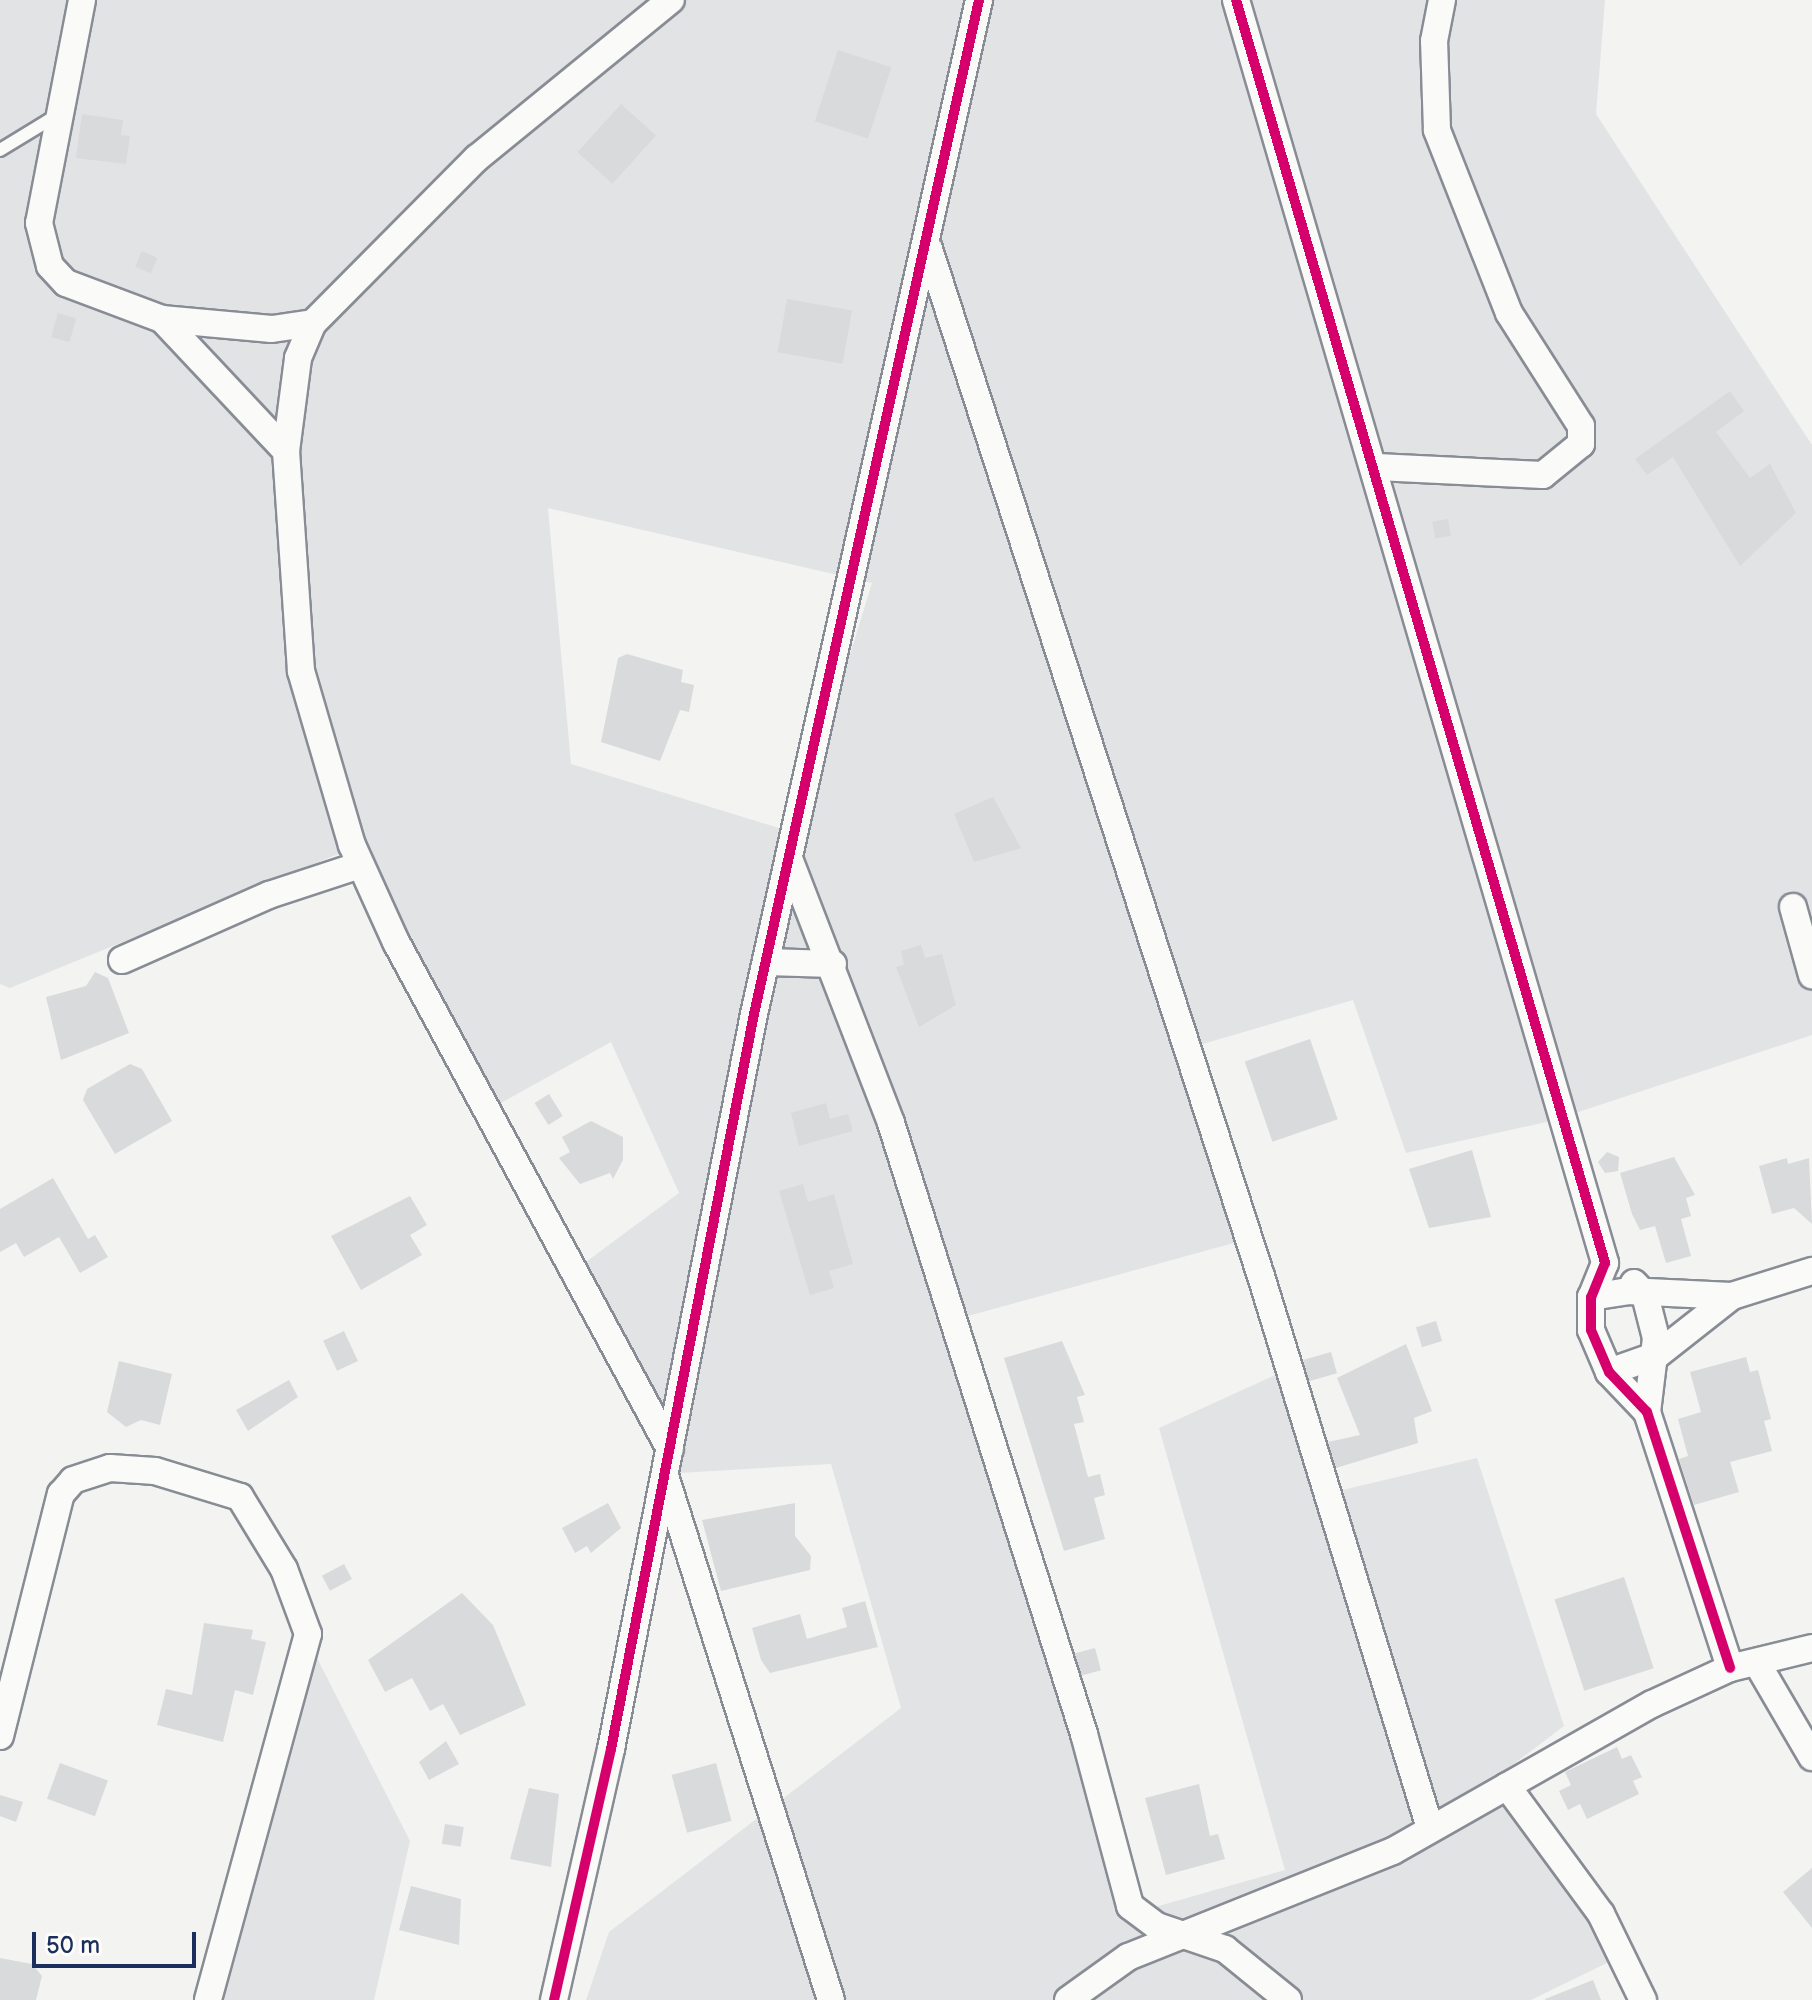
<!DOCTYPE html>
<html>
<head>
<meta charset="utf-8">
<style>
  body { margin:0 }
  #map { position:relative; width:1812px; height:2000px; overflow:hidden; background:#f3f3f2; font-family:"Balsamiq Sans",sans-serif }
  div>[style] { position:absolute }
  .green>* { inset:0; background:#e2e3e5 }
  .building>* { inset:0; background:#d9dadb; transform-origin:0 0 }
  .roads { filter:drop-shadow(2px 0 #888c94) drop-shadow(-2px 0 #888c94) drop-shadow(0 2px #888c94) drop-shadow(0 -2px #888c94) }
  .service>* { height:12px; margin:-6px; padding:0 6px; transform-origin:6px; border-radius:6px; background:#fafaf8 }
  .minor>* { height:26px; margin:-13px; padding:0 13px; transform-origin:13px; border-radius:13px; background:#fafaf8 }
  .cycleway>* { height:10px; margin:-5px; padding:0 5px; transform-origin:5px; border-radius:5px; background:#d6006c }
  span { translate:-50% -50%; white-space:nowrap; text-align:center; line-height:1.15; -webkit-text-stroke:6px #fdfcf7; paint-order:stroke }
  .scale { position:absolute; left:32px; top:1932px; width:164px; height:36px; box-sizing:border-box; border:4px solid #1b2f5e; border-top:0; padding-left:10px; font-size:24px; line-height:28px; white-space:nowrap; color:#1b2f5e; -webkit-text-stroke:6px #fdfcf7; paint-order:stroke }
</style>
</head>
<body>
<div id="map">
  <div class="green">
    <div style="clip-path:polygon(evenodd,0 0,1605px 0,1596px 114px,1812px 445px,1812px 1035px,1551px 1121px,1406px 1153px,1353px 1000px,1189px 1048px,1252px 1238px,968px 1316px,1127px 1915px,1285px 1870px,1159px 1428px,1293px 1367px,1334px 1492px,1477px 1458px,1564px 1726px,1499px 1775px,1615px 1959px,1531px 2000px,586px 2000px,609px 1932px,901px 1708px,831px 1464px,680px 1473px,579px 1267px,679px 1193px,611px 1042px,490px 1109px,353px 848px,10px 988px,0 984px,0 0,548px 508px,872px 583px,795px 833px,571px 764px,548px 508px)"></div>
    <div style="clip-path:polygon(316px 1656px,410px 1841px,374px 2000px,210px 2000px)"></div>
  </div>
  <div class="building">
    <div style="left:838px;top:50px;width:56px;height:75px;rotate:18deg"></div>
    <div style="left:621px;top:104px;width:47px;height:65px;rotate:42deg"></div>
    <div style="clip-path:polygon(82px 114px,123px 120px,121px 135px,130px 136px,126px 164px,76px 158px)"></div>
    <div style="left:142px;top:251px;width:17px;height:17px;rotate:24deg"></div>
    <div style="left:787px;top:299px;width:66px;height:54px;rotate:10deg"></div>
    <div style="left:58px;top:313px;width:19px;height:25px;rotate:16deg"></div>
    <div style="clip-path:polygon(1730px 391px,1744px 411px,1716px 432px,1750px 478px,1770px 464px,1796px 513px,1740px 566px,1673px 457px,1647px 475px,1635px 459px)"></div>
    <div style="left:1448px;top:519px;width:17px;height:16px;rotate:80deg"></div>
    <div style="clip-path:polygon(627px 654px,683px 670px,681px 682px,694px 685px,689px 712px,680px 710px,660px 761px,601px 742px,618px 658px)"></div>
    <div style="clip-path:polygon(993px 797px,1021px 848px,974px 862px,954px 814px)"></div>
    <div style="clip-path:polygon(921px 945px,925px 958px,942px 954px,956px 1005px,919px 1027px,896px 967px,904px 965px,901px 951px)"></div>
    <div style="clip-path:polygon(95px 972px,108px 978px,129px 1033px,61px 1060px,46px 997px,86px 986px)"></div>
    <div style="left:1310px;top:1039px;width:85px;height:69px;rotate:71deg"></div>
    <div style="clip-path:polygon(130px 1064px,142px 1069px,172px 1121px,115px 1154px,83px 1100px,87px 1089px)"></div>
    <div style="left:549px;top:1094px;width:26px;height:17px;rotate:58deg"></div>
    <div style="clip-path:polygon(826px 1103px,830px 1119px,848px 1114px,853px 1131px,799px 1146px,791px 1113px)"></div>
    <div style="clip-path:polygon(591px 1121px,623px 1137px,623px 1160px,613px 1179px,610px 1173px,580px 1184px,559px 1158px,570px 1152px,562px 1137px)"></div>
    <div style="clip-path:polygon(1472px 1150px,1491px 1217px,1429px 1228px,1409px 1169px)"></div>
    <div style="clip-path:polygon(1607px 1152px,1619px 1157px,1618px 1171px,1605px 1173px,1598px 1162px)"></div>
    <div style="clip-path:polygon(1674px 1157px,1695px 1195px,1686px 1198px,1691px 1216px,1681px 1219px,1691px 1256px,1666px 1263px,1655px 1226px,1640px 1230px,1632px 1214px,1620px 1173px)"></div>
    <div style="clip-path:polygon(1787px 1158px,1788px 1164px,1809px 1158px,1812px 1224px,1794px 1208px,1772px 1214px,1759px 1166px)"></div>
    <div style="clip-path:polygon(53px 1178px,88px 1239px,95px 1235px,108px 1257px,80px 1273px,59px 1237px,24px 1257px,16px 1243px,0 1252px,0 1209px)"></div>
    <div style="clip-path:polygon(803px 1184px,808px 1202px,834px 1194px,853px 1264px,829px 1271px,834px 1288px,810px 1295px,779px 1191px)"></div>
    <div style="clip-path:polygon(410px 1196px,427px 1225px,410px 1235px,422px 1255px,361px 1290px,331px 1236px)"></div>
    <div style="left:1436px;top:1321px;width:21px;height:21px;rotate:73deg"></div>
    <div style="left:344px;top:1331px;width:33px;height:23px;rotate:65deg"></div>
    <div style="clip-path:polygon(1062px 1341px,1085px 1395px,1077px 1397px,1084px 1422px,1074px 1424px,1088px 1477px,1100px 1474px,1105px 1495px,1094px 1498px,1105px 1539px,1064px 1551px,1004px 1358px)"></div>
    <div style="clip-path:polygon(1406px 1344px,1432px 1411px,1414px 1418px,1418px 1443px,1336px 1468px,1328px 1442px,1360px 1435px,1337px 1378px)"></div>
    <div style="left:1331px;top:1352px;width:22px;height:29px;rotate:74deg"></div>
    <div style="clip-path:polygon(1746px 1357px,1750px 1372px,1758px 1370px,1771px 1419px,1764px 1421px,1772px 1451px,1730px 1462px,1739px 1492px,1694px 1505px,1679px 1459px,1688px 1456px,1678px 1419px,1701px 1412px,1690px 1372px)"></div>
    <div style="clip-path:polygon(119px 1361px,172px 1374px,160px 1425px,141px 1420px,126px 1427px,107px 1412px)"></div>
    <div style="clip-path:polygon(289px 1380px,298px 1397px,248px 1431px,236px 1410px)"></div>
    <div style="clip-path:polygon(608px 1503px,621px 1528px,591px 1553px,587px 1546px,575px 1553px,562px 1528px)"></div>
    <div style="clip-path:polygon(795px 1503px,795px 1536px,811px 1556px,810px 1570px,721px 1591px,702px 1520px)"></div>
    <div style="left:344px;top:1564px;width:17px;height:25px;rotate:62deg"></div>
    <div style="left:1624px;top:1577px;width:96px;height:73px;rotate:72deg"></div>
    <div style="clip-path:polygon(462px 1593px,493px 1625px,526px 1705px,460px 1735px,443px 1704px,430px 1711px,412px 1678px,385px 1692px,368px 1660px)"></div>
    <div style="clip-path:polygon(865px 1601px,878px 1647px,770px 1673px,761px 1660px,752px 1628px,800px 1614px,807px 1639px,847px 1627px,842px 1608px)"></div>
    <div style="clip-path:polygon(204px 1623px,253px 1630px,251px 1639px,266px 1642px,253px 1695px,235px 1690px,223px 1742px,157px 1725px,166px 1689px,192px 1695px)"></div>
    <div style="left:1095px;top:1648px;width:23px;height:21px;rotate:75deg"></div>
    <div style="clip-path:polygon(446px 1741px,459px 1764px,429px 1780px,419px 1762px)"></div>
    <div style="clip-path:polygon(1617px 1747px,1622px 1759px,1631px 1755px,1642px 1777px,1633px 1781px,1639px 1794px,1587px 1819px,1580px 1804px,1568px 1810px,1559px 1791px,1571px 1785px,1565px 1772px)"></div>
    <div style="left:60px;top:1763px;width:51px;height:38px;rotate:20deg"></div>
    <div style="left:716px;top:1763px;width:60px;height:46px;rotate:75deg"></div>
    <div style="clip-path:polygon(1199px 1784px,1210px 1836px,1218px 1834px,1225px 1859px,1166px 1875px,1145px 1798px)"></div>
    <div style="clip-path:polygon(529px 1788px,559px 1794px,551px 1867px,510px 1859px)"></div>
    <div style="clip-path:polygon(0 1795px,23px 1802px,16px 1822px,0 1816px)"></div>
    <div style="left:445px;top:1824px;width:19px;height:20px;rotate:9deg"></div>
    <div style="clip-path:polygon(1812px 1868px,1812px 1928px,1783px 1892px)"></div>
    <div style="clip-path:polygon(411px 1886px,461px 1899px,459px 1945px,399px 1930px)"></div>
    <div style="clip-path:polygon(0 1958px,32px 1964px,42px 1976px,36px 2000px,0 2000px)"></div>
    <div style="clip-path:polygon(1593px 1980px,1601px 2000px,1545px 2000px,1545px 1999px)"></div>
  </div>
  <div class="roads">
    <div class="service">
      <div style="left:0;top:150px;width:69px;rotate:-31.4deg"></div>
    </div>
    <div class="minor">
      <div style="left:82px;top:0;width:227px;rotate:100.9deg"></div>
      <div style="left:39px;top:223px;width:44px;rotate:75.7deg"></div>
      <div style="left:50px;top:266px;width:23px;rotate:47deg"></div>
      <div style="left:66px;top:283px;width:103px;rotate:20.6deg"></div>
      <div style="left:162px;top:319px;width:110px;rotate:5.2deg"></div>
      <div style="left:272px;top:329px;width:41px;rotate:-8.3deg"></div>
      <div style="left:313px;top:323px;width:233px;rotate:-45.2deg"></div>
      <div style="left:477px;top:158px;width:250px;rotate:-39.2deg"></div>
      <div style="left:1236px;top:0;width:1316px;rotate:73.71deg"></div>
      <div style="left:1605px;top:1263px;width:37px;rotate:112deg"></div>
      <div style="left:1591px;top:1297px;width:33px;rotate:90deg"></div>
      <div style="left:1591px;top:1330px;width:46px;rotate:66.8deg"></div>
      <div style="left:1609px;top:1372px;width:55px;rotate:46.5deg"></div>
      <div style="left:1647px;top:1412px;width:269px;rotate:72deg"></div>
      <div style="left:929px;top:249px;width:1079px;rotate:72.09deg"></div>
      <div style="left:1261px;top:1276px;width:577px;rotate:72.98deg"></div>
      <div style="left:162px;top:319px;width:181px;rotate:46.8deg"></div>
      <div style="left:286px;top:451px;width:221px;rotate:86.1deg"></div>
      <div style="left:301px;top:671px;width:181px;rotate:73.7deg"></div>
      <div style="left:352px;top:845px;width:107px;rotate:65.6deg"></div>
      <div style="left:396px;top:942px;width:576px;rotate:61.61deg"></div>
      <div style="left:286px;top:451px;width:94px;rotate:-82.6deg"></div>
      <div style="left:298px;top:358px;width:38px;rotate:-67deg"></div>
      <div style="left:1377px;top:467px;width:166px;rotate:2.8deg"></div>
      <div style="left:1543px;top:475px;width:49px;rotate:-39.2deg"></div>
      <div style="left:1581px;top:444px;width:18px;rotate:-90deg"></div>
      <div style="left:1581px;top:426px;width:134px;rotate:-122.5deg"></div>
      <div style="left:1509px;top:313px;width:197px;rotate:-111.5deg"></div>
      <div style="left:1437px;top:130px;width:89px;rotate:-91.9deg"></div>
      <div style="left:1434px;top:41px;width:42px;rotate:-79deg"></div>
      <div style="left:790px;top:861px;width:281px;rotate:68.9deg"></div>
      <div style="left:891px;top:1123px;width:641px;rotate:72.47deg"></div>
      <div style="left:1084px;top:1734px;width:178px;rotate:75deg"></div>
      <div style="left:1130px;top:1906px;width:34px;rotate:37deg"></div>
      <div style="left:1157px;top:1926px;width:72px;rotate:18.7deg"></div>
      <div style="left:1225px;top:1949px;width:81px;rotate:39deg"></div>
      <div style="left:1793px;top:907px;width:71px;rotate:74.4deg"></div>
      <div style="left:122px;top:960px;width:161px;rotate:-23.9deg"></div>
      <div style="left:269px;top:895px;width:96px;rotate:-18.2deg"></div>
      <div style="left:766px;top:962px;width:67px;rotate:1.7deg"></div>
      <div style="left:1634px;top:1283px;width:16px;rotate:47deg"></div>
      <div style="left:1645px;top:1295px;width:44px;rotate:75.7deg"></div>
      <div style="left:1656px;top:1338px;width:75px;rotate:96.9deg"></div>
      <div style="left:1591px;top:1297px;width:36px;rotate:-9deg"></div>
      <div style="left:1627px;top:1291px;width:105px;rotate:2.7deg"></div>
      <div style="left:1732px;top:1296px;width:84px;rotate:-17.4deg"></div>
      <div style="left:1609px;top:1372px;width:51px;rotate:-19.5deg"></div>
      <div style="left:1657px;top:1355px;width:95px;rotate:-38.2deg"></div>
      <div style="left:666px;top:1479px;width:547px;rotate:72.43deg"></div>
      <div style="left:1757px;top:1663px;width:109px;rotate:59.7deg"></div>
      <div style="left:0;top:1736px;width:250px;rotate:-75.9deg"></div>
      <div style="left:61px;top:1494px;width:18px;rotate:-49deg"></div>
      <div style="left:73px;top:1480px;width:39px;rotate:-18deg"></div>
      <div style="left:110px;top:1468px;width:45px;rotate:3.8deg"></div>
      <div style="left:155px;top:1471px;width:89px;rotate:17deg"></div>
      <div style="left:240px;top:1497px;width:84px;rotate:58.6deg"></div>
      <div style="left:284px;top:1569px;width:69px;rotate:69.7deg"></div>
      <div style="left:308px;top:1634px;width:379px;rotate:105.3deg"></div>
      <div style="left:1507px;top:1786px;width:159px;rotate:53.7deg"></div>
      <div style="left:1601px;top:1914px;width:96px;rotate:64deg"></div>
      <div style="left:554px;top:2000px;width:257px;rotate:-77.2deg"></div>
      <div style="left:611px;top:1749px;width:749px;rotate:-78.99deg"></div>
      <div style="left:754px;top:1014px;width:1039px;rotate:-77.49deg"></div>
      <div style="left:1068px;top:2000px;width:74px;rotate:-35.6deg"></div>
      <div style="left:1128px;top:1957px;width:285px;rotate:-21.8deg"></div>
      <div style="left:1393px;top:1851px;width:298px;rotate:-29.6deg"></div>
      <div style="left:1652px;top:1704px;width:86px;rotate:-24.8deg"></div>
      <div style="left:1730px;top:1668px;width:84px;rotate:-13.7deg"></div>
    </div>
  </div>
  <div class="cycleway">
    <div style="left:1236px;top:0;width:1316px;rotate:73.71deg"></div>
    <div style="left:1605px;top:1263px;width:37px;rotate:112deg"></div>
    <div style="left:1591px;top:1297px;width:33px;rotate:90deg"></div>
    <div style="left:1591px;top:1330px;width:46px;rotate:66.8deg"></div>
    <div style="left:1609px;top:1372px;width:55px;rotate:46.5deg"></div>
    <div style="left:1647px;top:1412px;width:269px;rotate:72deg"></div>
    <div style="left:554px;top:2000px;width:257px;rotate:-77.2deg"></div>
    <div style="left:611px;top:1749px;width:749px;rotate:-78.99deg"></div>
    <div style="left:754px;top:1014px;width:1039px;rotate:-77.49deg"></div>
  </div>
  <div class="scale">50 m</div>
</div>
</body>
</html>
